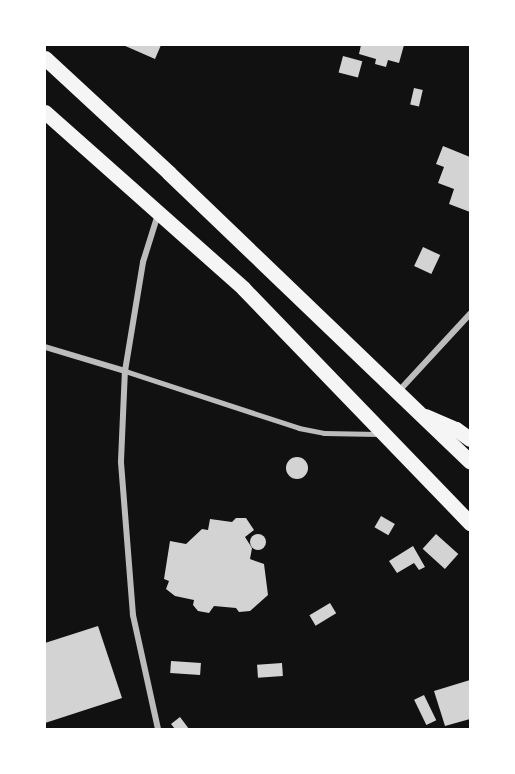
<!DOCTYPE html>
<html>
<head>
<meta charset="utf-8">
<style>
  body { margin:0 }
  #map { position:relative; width:515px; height:774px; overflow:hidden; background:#111; font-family:Overpass,sans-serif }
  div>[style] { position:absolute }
  .building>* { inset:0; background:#d3d3d3; transform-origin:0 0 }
  .round { border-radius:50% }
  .service>* { height:4.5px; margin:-2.25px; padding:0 2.25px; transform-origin:2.25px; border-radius:2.25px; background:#bcbcbc }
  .minor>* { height:6px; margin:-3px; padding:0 3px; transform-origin:3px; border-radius:3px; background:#bcbcbc }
  .primary>* { height:15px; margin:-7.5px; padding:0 7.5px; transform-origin:7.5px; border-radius:7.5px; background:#f5f5f5 }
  span { translate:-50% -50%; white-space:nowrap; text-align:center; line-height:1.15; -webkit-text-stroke:4.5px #fff; paint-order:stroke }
  .frame { position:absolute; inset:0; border:46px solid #fff; pointer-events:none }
</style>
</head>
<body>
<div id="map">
  <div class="building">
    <div style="clip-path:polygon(123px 45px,161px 45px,155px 59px)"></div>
    <div style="clip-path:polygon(361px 45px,404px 45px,399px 63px,388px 60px,386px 67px,375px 64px,376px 59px,359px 54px)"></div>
    <div style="left:343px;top:56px;width:20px;height:17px;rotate:15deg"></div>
    <div style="left:414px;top:88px;width:9px;height:17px;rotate:13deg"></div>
    <div style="clip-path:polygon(443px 146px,470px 157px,470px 212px,449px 204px,454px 189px,438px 183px,444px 167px,436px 164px)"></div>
    <div style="left:423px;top:247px;width:19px;height:21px;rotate:25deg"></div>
    <div class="round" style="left:286px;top:457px;width:22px;height:22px"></div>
    <div style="left:381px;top:516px;width:16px;height:13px;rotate:30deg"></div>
    <div style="clip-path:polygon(236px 518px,246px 518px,254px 530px,245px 537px,252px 548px,250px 559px,264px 564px,268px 595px,250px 611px,239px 612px,236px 608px,214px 606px,209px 613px,198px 611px,193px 605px,194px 600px,175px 596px,166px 589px,169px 581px,164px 579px,170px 541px,186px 544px,202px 529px,208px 530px,210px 519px,232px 522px)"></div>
    <div class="round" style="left:250px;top:534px;width:16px;height:16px"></div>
    <div style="left:436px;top:534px;width:30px;height:20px;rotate:42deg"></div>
    <div style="clip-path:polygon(413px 546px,425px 567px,419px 570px,414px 563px,397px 573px,389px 561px)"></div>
    <div style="left:330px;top:603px;width:12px;height:24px;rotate:59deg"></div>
    <div style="clip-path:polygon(98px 626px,122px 698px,45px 723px,45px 643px)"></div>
    <div style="left:171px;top:661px;width:30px;height:12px;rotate:4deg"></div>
    <div style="left:282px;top:663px;width:13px;height:25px;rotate:86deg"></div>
    <div style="clip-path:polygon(470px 680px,470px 719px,445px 726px,434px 691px)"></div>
    <div style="left:424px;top:695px;width:28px;height:11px;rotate:64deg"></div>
    <div style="clip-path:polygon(180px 717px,189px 729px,175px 729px,171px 724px)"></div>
  </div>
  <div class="service">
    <div style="left:125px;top:371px;width:183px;rotate:18.1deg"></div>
    <div style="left:299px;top:428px;width:25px;rotate:11deg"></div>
    <div style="left:324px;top:433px;width:54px;rotate:1.1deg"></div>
  </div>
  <div class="minor">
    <div style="left:45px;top:347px;width:84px;rotate:16.7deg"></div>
    <div style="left:397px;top:393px;width:108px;rotate:-47.3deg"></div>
    <div style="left:158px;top:729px;width:117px;rotate:-102.4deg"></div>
    <div style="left:133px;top:615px;width:154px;rotate:-94.5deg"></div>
    <div style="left:121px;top:461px;width:90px;rotate:-87.5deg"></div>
    <div style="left:125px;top:371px;width:110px;rotate:-80.6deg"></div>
    <div style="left:143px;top:262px;width:50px;rotate:-72.6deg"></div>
  </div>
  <div class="primary">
    <div style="left:45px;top:58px;width:169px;rotate:42.8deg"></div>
    <div style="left:169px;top:173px;width:417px;rotate:43.8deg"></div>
    <div style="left:45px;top:112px;width:265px;rotate:41.6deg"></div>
    <div style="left:243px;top:288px;width:327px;rotate:46deg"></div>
    <div style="left:425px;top:416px;width:34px;rotate:23deg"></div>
    <div style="left:456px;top:429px;width:17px;rotate:36deg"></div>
  </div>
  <div class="frame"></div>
</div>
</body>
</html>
